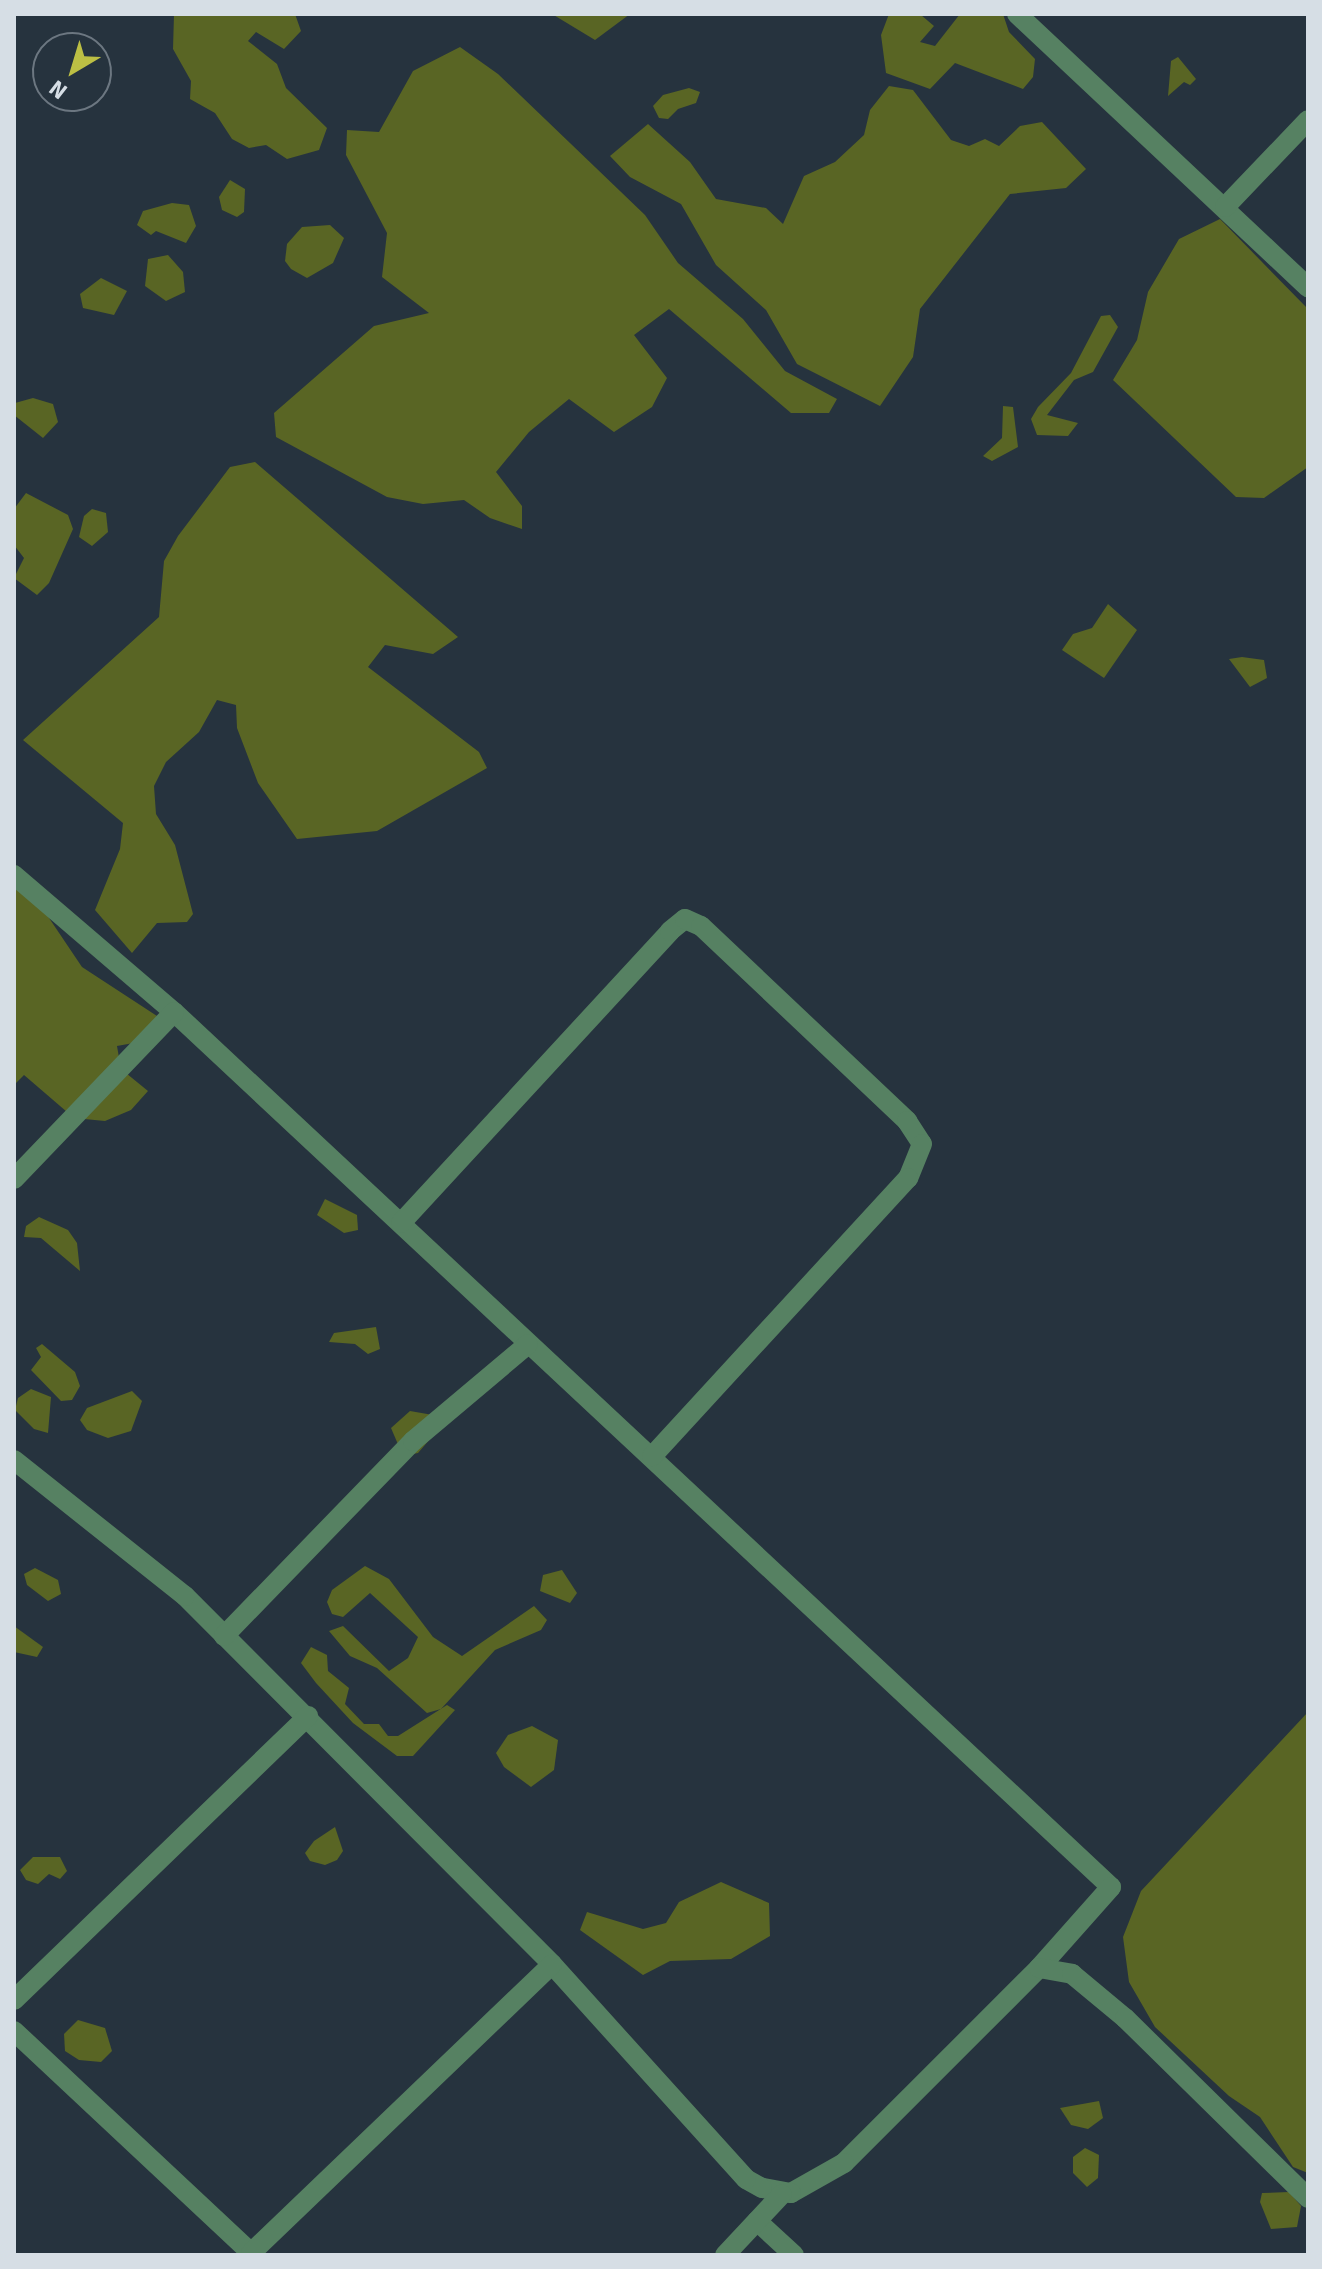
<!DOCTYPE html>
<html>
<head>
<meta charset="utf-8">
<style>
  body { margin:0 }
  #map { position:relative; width:1322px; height:2269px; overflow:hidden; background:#26333e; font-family:Signika,sans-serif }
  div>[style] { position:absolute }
  .forest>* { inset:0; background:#596524 }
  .minor>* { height:20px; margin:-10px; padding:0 10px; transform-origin:10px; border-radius:10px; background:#568162 }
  span { translate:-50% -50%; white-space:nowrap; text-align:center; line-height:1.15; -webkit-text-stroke:6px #26333e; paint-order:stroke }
  .frame { position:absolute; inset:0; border:16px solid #d6dee5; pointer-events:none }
  .north { position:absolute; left:32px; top:32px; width:80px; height:80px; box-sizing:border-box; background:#26333e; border:2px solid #6c7781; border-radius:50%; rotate:218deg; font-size:22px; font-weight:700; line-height:32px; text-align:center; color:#d6dee5 }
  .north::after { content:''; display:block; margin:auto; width:28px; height:36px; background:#bcbf44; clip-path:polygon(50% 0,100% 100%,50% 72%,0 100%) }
</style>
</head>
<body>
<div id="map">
  <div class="forest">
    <div style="clip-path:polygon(174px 14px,295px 14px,301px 31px,284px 49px,256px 32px,248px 41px,277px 64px,286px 88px,327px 128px,319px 150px,287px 159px,266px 145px,249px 148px,232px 139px,215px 113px,190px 99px,191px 81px,173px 49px)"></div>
    <div style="clip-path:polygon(552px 14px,630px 14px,595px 40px)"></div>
    <div style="clip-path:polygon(889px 14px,921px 15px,934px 26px,920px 42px,935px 46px,960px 14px,1003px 14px,1009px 32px,1035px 59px,1033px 77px,1023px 89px,955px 63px,930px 89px,886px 73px,881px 35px)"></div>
    <div style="clip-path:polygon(460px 47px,498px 74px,645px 215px,678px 263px,743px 319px,785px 371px,837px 399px,829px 413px,791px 413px,669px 309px,634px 335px,667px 378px,652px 407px,614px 432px,569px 399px,529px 432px,496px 472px,522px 506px,522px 529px,490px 518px,464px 500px,423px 504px,387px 497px,276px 437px,274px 413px,374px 326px,429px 313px,382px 277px,387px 233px,346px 155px,347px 130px,379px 132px,413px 71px)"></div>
    <div style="clip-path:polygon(1178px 57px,1196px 79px,1190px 85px,1184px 82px,1168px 96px,1171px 61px)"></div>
    <div style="clip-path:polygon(889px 86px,913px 90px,951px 140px,969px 146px,985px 139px,999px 146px,1020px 126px,1042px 122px,1086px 169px,1066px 188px,1010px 194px,920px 309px,913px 357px,880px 406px,797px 364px,766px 310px,716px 265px,681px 204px,630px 177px,610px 156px,648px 124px,690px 162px,716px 199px,766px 208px,783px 224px,804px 176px,835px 162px,864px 135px,870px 110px)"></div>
    <div style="clip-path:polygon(689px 88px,700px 92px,696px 103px,678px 109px,668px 119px,659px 118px,653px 106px,663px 95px)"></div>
    <div style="clip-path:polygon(230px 180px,245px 189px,244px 212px,237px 217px,222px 210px,219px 197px)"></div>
    <div style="clip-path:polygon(172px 203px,189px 205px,196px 226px,186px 243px,156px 231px,151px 235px,137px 225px,143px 211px)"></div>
    <div style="clip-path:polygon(1220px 219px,1308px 309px,1308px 467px,1264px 498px,1236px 497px,1113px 380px,1137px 340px,1148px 292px,1179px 239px)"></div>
    <div style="clip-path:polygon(330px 225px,344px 238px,333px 263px,307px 278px,291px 269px,285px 261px,287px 244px,302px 227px)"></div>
    <div style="clip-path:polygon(168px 255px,183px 272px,185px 292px,166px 301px,145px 286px,148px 259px)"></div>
    <div style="clip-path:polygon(101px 278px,127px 291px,114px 315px,83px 308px,80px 294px)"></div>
    <div style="clip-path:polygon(1110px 315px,1118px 327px,1093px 372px,1074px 380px,1047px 415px,1078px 423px,1068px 436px,1037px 435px,1031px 419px,1038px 407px,1071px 373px,1101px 316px)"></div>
    <div style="clip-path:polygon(33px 398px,53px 404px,58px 422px,43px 438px,14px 415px,15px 403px)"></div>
    <div style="clip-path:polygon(1003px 406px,1013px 407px,1018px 447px,992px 461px,983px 456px,1002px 438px)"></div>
    <div style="clip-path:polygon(255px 462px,458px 637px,433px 654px,385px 645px,368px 667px,479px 752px,487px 768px,377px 831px,297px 839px,258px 783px,237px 728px,236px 705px,217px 700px,199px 732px,166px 762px,154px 786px,156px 814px,175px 845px,193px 914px,187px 922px,157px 923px,132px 953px,95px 910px,120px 849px,123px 823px,23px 740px,159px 617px,164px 561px,178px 536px,230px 467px)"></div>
    <div style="clip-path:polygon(26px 493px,68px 515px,73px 529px,49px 583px,37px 595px,14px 578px,24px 558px,14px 545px,14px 509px)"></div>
    <div style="clip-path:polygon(92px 509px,106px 513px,108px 532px,92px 546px,79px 537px,84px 516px)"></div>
    <div style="clip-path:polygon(1108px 604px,1137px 630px,1104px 678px,1062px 650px,1073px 634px,1092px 628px)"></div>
    <div style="clip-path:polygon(1242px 657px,1264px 660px,1267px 678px,1250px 687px,1229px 659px)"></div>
    <div style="clip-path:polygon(14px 866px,82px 967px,157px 1016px,139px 1042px,117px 1046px,121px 1069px,148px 1091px,131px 1110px,105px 1121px,74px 1118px,24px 1075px,14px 1085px)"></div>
    <div style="clip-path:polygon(325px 1199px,357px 1215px,358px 1230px,344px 1233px,317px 1215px)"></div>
    <div style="clip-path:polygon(39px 1217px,68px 1230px,77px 1243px,80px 1271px,41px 1238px,24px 1237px,26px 1226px)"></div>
    <div style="clip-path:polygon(376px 1327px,380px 1349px,368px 1354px,355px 1344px,329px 1342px,334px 1333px)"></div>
    <div style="clip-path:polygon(42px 1344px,75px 1372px,80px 1386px,72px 1400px,61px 1401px,31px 1370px,41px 1357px,36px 1348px)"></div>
    <div style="clip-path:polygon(31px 1389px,51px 1397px,48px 1433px,34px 1429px,15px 1410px,18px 1398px)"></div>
    <div style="clip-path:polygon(132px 1391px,142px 1401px,131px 1431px,108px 1438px,87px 1430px,80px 1420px,87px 1408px)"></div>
    <div style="clip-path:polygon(410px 1411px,433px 1415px,436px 1432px,418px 1453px,403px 1456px,391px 1428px)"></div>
    <div style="clip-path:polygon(365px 1566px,389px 1579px,433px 1637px,462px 1656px,534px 1606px,547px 1620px,541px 1630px,495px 1650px,441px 1709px,427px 1713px,377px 1668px,350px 1656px,329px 1631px,343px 1626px,389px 1671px,408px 1658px,418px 1637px,370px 1593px,343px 1617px,332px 1614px,327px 1602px,332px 1590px)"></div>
    <div style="clip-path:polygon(35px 1568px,58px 1580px,61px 1594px,48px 1601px,27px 1585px,24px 1574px)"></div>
    <div style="clip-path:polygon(562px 1570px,577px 1593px,570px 1603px,540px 1591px,543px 1575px)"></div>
    <div style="clip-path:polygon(14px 1626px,43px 1647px,37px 1657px,14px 1652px)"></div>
    <div style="clip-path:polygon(311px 1647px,327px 1655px,328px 1671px,349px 1688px,345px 1704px,364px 1724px,379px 1724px,388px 1736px,398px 1736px,447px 1705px,455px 1710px,413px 1756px,397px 1756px,353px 1723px,316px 1683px,301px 1663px)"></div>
    <div style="clip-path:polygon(1308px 1712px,1308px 2173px,1293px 2167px,1260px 2117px,1229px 2096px,1155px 2027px,1129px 1982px,1123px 1937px,1141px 1891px)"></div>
    <div style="clip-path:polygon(532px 1726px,558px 1740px,554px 1770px,531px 1787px,504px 1767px,496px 1753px,508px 1735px)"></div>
    <div style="clip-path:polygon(335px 1827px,343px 1851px,337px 1860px,325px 1865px,310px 1861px,305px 1853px,314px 1841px)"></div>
    <div style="clip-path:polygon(33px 1857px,60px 1857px,67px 1871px,60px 1879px,49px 1874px,38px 1884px,26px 1880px,20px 1870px)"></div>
    <div style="clip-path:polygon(721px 1882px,769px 1903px,770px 1936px,731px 1959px,670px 1961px,643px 1975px,580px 1930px,587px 1912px,643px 1929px,666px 1923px,679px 1902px)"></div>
    <div style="clip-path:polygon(78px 2020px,105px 2028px,112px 2051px,101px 2062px,79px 2060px,65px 2051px,64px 2034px)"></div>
    <div style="clip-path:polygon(1099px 2101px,1103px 2118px,1088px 2129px,1071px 2125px,1060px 2108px)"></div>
    <div style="clip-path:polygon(1085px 2148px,1099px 2155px,1098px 2178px,1087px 2187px,1073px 2173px,1073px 2157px)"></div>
    <div style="clip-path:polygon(1289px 2192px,1301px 2206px,1297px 2227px,1271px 2229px,1260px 2202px,1262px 2193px)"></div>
  </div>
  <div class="minor">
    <div style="left:1017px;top:14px;width:399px;rotate:43.2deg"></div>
    <div style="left:1225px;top:207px;width:120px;rotate:-46.3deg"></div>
    <div style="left:14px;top:875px;width:211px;rotate:40.6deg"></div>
    <div style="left:174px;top:1012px;width:1282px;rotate:43.04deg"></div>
    <div style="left:1111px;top:1887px;width:108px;rotate:131.6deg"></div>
    <div style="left:1039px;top:1968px;width:276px;rotate:135deg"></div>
    <div style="left:844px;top:2163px;width:61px;rotate:150.5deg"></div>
    <div style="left:791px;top:2193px;width:29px;rotate:-170deg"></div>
    <div style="left:762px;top:2188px;width:18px;rotate:-151deg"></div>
    <div style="left:746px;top:2179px;width:290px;rotate:-132.1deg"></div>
    <div style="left:552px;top:1964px;width:520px;rotate:-134.92deg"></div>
    <div style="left:185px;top:1596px;width:218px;rotate:-141.5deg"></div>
    <div style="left:14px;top:1179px;width:231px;rotate:-46.2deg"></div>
    <div style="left:401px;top:1223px;width:397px;rotate:-47.3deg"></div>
    <div style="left:670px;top:931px;width:19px;rotate:-39deg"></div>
    <div style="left:685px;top:919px;width:17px;rotate:24deg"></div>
    <div style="left:701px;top:926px;width:284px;rotate:43.4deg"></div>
    <div style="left:907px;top:1121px;width:27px;rotate:57deg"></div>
    <div style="left:922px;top:1144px;width:37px;rotate:112deg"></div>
    <div style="left:908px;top:1178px;width:378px;rotate:132.6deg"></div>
    <div style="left:224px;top:1636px;width:272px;rotate:-45.9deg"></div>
    <div style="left:413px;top:1441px;width:150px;rotate:-40.1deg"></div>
    <div style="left:1039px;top:1968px;width:34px;rotate:10deg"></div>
    <div style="left:1072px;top:1974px;width:69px;rotate:39.7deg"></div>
    <div style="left:1125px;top:2018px;width:257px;rotate:44.5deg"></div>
    <div style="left:14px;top:2000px;width:409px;rotate:-44deg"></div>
    <div style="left:14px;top:2031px;width:328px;rotate:43.1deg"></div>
    <div style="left:757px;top:2221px;width:50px;rotate:42.6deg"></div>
    <div style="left:251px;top:2253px;width:417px;rotate:-43.8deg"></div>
    <div style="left:725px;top:2255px;width:83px;rotate:-46.9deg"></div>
  </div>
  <div class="frame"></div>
  <div class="north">N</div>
</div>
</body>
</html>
